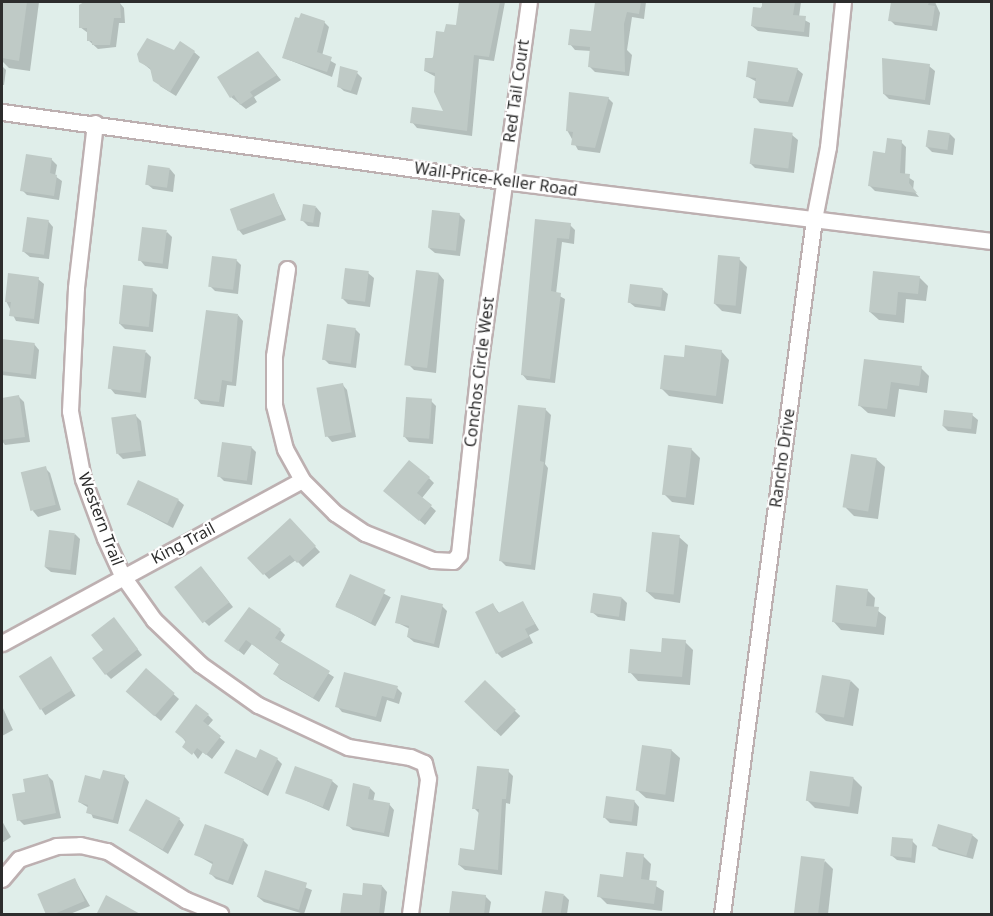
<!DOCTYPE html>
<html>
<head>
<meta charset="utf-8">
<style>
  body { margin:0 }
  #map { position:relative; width:993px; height:916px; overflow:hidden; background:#e0eeea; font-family:"Noto Sans",sans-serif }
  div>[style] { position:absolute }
  .shadow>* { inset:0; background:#0003; transform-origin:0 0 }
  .building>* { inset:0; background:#bfcac6; transform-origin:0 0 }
  .roads { filter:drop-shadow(2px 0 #bdb0b1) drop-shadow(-2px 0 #bdb0b1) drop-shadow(0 2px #bdb0b1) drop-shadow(0 -2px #bdb0b1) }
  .minor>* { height:15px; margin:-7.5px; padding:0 7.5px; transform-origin:7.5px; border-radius:7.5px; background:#fff }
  span { translate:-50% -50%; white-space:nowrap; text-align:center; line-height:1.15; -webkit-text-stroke:4.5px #fff; paint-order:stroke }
  .street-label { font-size:16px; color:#2d2d2d }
  .frame { position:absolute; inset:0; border:3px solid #2d2d2d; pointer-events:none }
</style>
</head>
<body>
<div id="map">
  <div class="shadow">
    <div style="clip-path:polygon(5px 2px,39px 2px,30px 71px,9px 68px,2px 61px)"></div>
    <div style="clip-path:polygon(85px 2px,119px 2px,124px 8px,125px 23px,119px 23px,116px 47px,98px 49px,88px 40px,88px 33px,80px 27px)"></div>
    <div style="clip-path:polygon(461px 2px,505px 2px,494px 61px,479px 59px,472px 136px,417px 128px,412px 122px,446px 113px,436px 77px,425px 71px,446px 34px,457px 27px)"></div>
    <div style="clip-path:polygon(596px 2px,646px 2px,644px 19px,632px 17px,627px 50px,632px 55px,629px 76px,595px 72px,590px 67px,591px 51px,575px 50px,570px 44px,592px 33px)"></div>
    <div style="clip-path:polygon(764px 2px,801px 2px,799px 17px,810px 23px,809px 37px,758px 31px,752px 26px)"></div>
    <div style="clip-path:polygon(892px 2px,935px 2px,940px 13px,937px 31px,895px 25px,890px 20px)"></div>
    <div style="clip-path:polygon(324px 22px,329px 27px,322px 56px,336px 64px,332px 77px,284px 58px)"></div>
    <div style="clip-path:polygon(175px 52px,194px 52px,200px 57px,176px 96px,160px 86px,151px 70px,140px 61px)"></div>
    <div style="clip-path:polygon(263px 58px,281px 80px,254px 97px,257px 102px,246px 109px,231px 97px)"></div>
    <div style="clip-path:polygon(2px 66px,6px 70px,4px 85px,2px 85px)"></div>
    <div style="clip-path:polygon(929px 66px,935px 71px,930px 105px,889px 99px,884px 94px)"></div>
    <div style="clip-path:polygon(797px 69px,803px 74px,793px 107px,760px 103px,755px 97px,757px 82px,748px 77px)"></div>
    <div style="clip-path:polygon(357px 73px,362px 78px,357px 95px,344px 91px,338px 86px)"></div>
    <div style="clip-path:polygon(608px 98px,613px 103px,600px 153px,578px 150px,567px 130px)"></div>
    <div style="clip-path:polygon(950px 134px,955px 139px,953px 155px,932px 152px,927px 147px)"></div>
    <div style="clip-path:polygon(792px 135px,798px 140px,794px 173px,755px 168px,750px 163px)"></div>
    <div style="clip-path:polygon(901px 142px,906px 147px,905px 175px,914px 181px,913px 190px,919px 197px,875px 191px,870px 186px,886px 154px)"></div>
    <div style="clip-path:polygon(51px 159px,57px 165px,55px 176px,62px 181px,59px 200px,27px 195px,22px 190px)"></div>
    <div style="clip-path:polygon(170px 169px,175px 175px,173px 192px,153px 189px,147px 184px)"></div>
    <div style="clip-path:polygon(274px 195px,286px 220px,243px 235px,238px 229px)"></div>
    <div style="clip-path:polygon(316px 207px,321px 213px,319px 227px,308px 226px,303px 221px)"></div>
    <div style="clip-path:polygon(459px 214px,465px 220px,460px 256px,435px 253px,429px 248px)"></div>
    <div style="clip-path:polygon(48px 221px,53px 227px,49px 259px,30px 257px,24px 252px)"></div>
    <div style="clip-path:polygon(536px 221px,570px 225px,575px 230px,574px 244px,562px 242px,556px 294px,565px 299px,555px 383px,527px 380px,522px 374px)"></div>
    <div style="clip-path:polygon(167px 232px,172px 237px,168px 269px,145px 266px,140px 260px)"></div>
    <div style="clip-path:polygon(739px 259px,747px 267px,741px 314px,722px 311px,714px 303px)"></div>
    <div style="clip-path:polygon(236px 260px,241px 265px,238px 294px,215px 291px,210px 286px)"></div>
    <div style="clip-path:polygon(418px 272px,439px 274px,444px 280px,436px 373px,414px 370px,409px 365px)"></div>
    <div style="clip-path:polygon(368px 273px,374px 278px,370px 307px,348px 304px,343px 299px)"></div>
    <div style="clip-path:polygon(874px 273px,920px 278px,928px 286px,926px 301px,906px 299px,904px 323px,879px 320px,870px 312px)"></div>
    <div style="clip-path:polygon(38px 279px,44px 284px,39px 324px,16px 321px,6px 301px)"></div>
    <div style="clip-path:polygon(662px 289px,668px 294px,665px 311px,635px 307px,629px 302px)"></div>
    <div style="clip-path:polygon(152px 290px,157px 295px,153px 332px,125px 329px,119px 323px)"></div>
    <div style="clip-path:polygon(238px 315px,243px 321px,236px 386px,227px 385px,224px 407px,201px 404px,196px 398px)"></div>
    <div style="clip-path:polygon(355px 329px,360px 334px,356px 368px,329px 364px,324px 359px)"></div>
    <div style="clip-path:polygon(2px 340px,34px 344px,39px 350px,36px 379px,2px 375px)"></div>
    <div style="clip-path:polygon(721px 351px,729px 360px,723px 404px,669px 396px,661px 388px,685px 359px)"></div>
    <div style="clip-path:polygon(146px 352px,151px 357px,146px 398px,115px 394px,110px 388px)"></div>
    <div style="clip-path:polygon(866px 360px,921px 368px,929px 376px,927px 393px,899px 389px,895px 417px,868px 413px,859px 405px)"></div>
    <div style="clip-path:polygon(342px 384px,347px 390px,356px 437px,332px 442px,327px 436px)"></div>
    <div style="clip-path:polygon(19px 397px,24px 402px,30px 442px,5px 445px,2px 441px,2px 399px)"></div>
    <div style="clip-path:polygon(431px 401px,436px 406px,433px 444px,409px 442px,404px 436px)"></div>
    <div style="clip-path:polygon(545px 409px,551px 415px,545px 464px,548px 468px,535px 570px,506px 566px,501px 561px)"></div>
    <div style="clip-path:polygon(972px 415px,978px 420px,976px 434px,948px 431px,943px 426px)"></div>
    <div style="clip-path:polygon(136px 416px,141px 421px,146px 456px,123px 459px,118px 454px)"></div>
    <div style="clip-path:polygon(251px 447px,256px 452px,252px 485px,224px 481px,219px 476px)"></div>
    <div style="clip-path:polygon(691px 449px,700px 458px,694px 505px,672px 502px,664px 494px)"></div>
    <div style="clip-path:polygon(876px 459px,885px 467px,878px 519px,854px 516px,846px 508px)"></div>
    <div style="clip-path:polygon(45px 468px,50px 473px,61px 510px,38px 517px,33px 511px)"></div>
    <div style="clip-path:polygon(429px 478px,434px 483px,422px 498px,436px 511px,425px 525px,391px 496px)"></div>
    <div style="clip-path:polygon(178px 500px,184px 505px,173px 528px,128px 504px)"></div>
    <div style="clip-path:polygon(290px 520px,320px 552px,303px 567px,296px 560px,269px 579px,249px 558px)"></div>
    <div style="clip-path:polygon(75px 534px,80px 539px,76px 575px,51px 572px,45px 567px)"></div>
    <div style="clip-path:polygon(679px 537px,688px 545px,680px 603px,655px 599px,646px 591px)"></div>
    <div style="clip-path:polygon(206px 573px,233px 607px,209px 626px,204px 621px)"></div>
    <div style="left:351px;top:576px;width:45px;height:33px;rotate:28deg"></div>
    <div style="clip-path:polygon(867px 590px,875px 598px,874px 608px,886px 617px,884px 635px,841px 630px,833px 621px)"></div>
    <div style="clip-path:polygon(622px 598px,627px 603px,625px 621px,598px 617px,592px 612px)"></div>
    <div style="clip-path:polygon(523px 603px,539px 630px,529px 635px,533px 643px,502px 658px,497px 653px,493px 605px,500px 614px)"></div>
    <div style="clip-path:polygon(442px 606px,447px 611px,439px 648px,414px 642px,408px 637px,410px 629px,396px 622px)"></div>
    <div style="clip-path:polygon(119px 625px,142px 655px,111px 679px,106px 674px,105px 650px)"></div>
    <div style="clip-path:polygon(280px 630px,285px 635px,280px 643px,334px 677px,319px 702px,280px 679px,275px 674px,280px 665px,252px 644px,244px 655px,226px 641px)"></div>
    <div style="clip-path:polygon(685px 642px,693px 650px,690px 685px,638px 681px,630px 672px)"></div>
    <div style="left:51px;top:658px;width:45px;height:36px;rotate:57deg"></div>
    <div style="clip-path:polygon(146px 670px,179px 699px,161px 721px,133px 697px)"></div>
    <div style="clip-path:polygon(851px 681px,859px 689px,853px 726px,826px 721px,817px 713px)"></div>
    <div style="left:485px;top:682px;width:49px;height:28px;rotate:44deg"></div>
    <div style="clip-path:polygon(397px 688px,402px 693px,399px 704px,387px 700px,381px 722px,342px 712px,337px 706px)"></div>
    <div style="clip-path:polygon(2px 706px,13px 730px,2px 736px)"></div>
    <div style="clip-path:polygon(208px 715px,213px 720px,207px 727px,225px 742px,212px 759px,203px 752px,198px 759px,182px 737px)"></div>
    <div style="clip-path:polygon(671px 750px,680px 758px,674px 802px,646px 798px,637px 790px)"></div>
    <div style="clip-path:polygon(277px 759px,282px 764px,268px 796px,226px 773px,256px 760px)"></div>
    <div style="clip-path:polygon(508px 771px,513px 776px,510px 804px,506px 803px,502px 875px,465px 870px,459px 865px,475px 852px,480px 814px,474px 808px)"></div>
    <div style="clip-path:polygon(48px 776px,53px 781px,61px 818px,24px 825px,19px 820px,27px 793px)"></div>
    <div style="clip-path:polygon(124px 776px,129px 782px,118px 824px,93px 818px,89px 808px,79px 802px,101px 780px)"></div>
    <div style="clip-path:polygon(853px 778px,862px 787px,858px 814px,815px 808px,807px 800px)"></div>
    <div style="clip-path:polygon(332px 781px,338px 786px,329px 811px,287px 792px)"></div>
    <div style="clip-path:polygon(370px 788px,375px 793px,373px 802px,389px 804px,394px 810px,389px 837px,353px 830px,347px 825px)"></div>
    <div style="clip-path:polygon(634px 801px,639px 807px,637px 826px,610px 823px,605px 818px)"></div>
    <div style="clip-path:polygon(179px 819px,184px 825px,168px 854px,131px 831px)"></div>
    <div style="clip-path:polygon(2px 821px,11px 837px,2px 843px)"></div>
    <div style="clip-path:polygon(972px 835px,978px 840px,973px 859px,939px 850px,934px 845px)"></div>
    <div style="clip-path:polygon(243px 840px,248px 845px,233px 885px,216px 879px,210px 873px,214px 865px,195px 854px)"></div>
    <div style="clip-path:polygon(912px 841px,917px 846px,915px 863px,897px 860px,891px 855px)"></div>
    <div style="clip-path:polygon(643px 856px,651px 864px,649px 882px,664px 891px,662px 911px,607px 904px,599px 896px,624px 879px)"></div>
    <div style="clip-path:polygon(825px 861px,833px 869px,828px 914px,796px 914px)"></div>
    <div style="clip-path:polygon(266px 872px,312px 890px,304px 914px,264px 902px,258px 897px)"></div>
    <div style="clip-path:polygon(75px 880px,90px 906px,70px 914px,48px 914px,39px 895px)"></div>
    <div style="clip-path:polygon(382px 886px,387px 892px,384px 914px,342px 914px)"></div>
    <div style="clip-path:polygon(564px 895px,569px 900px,567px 914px,544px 913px)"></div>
    <div style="clip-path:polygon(485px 896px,491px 902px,489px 914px,450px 914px)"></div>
  </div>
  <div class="building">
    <div style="clip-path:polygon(3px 2px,27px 2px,19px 61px,2px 58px)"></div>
    <div style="clip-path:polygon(84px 2px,120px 2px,121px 18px,114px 18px,110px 45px,92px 45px,92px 41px,87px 41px,87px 28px,79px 28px,79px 5px)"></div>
    <div style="clip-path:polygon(459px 2px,500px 2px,489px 57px,474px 55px,467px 131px,410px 123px,412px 107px,443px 111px,434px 92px,435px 73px,424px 71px,425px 58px,433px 58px,436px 31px,444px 32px,446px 24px,456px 25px)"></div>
    <div style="clip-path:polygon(595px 2px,641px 2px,639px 14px,627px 12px,624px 24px,625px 72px,588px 67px,590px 47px,568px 45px,570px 29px,591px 31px)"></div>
    <div style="clip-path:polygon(762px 2px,795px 2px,793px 15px,806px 16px,804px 32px,751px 26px,753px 7px,762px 8px)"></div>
    <div style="clip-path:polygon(891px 2px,929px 2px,928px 5px,935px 6px,932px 26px,888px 21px)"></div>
    <div style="clip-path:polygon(301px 13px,325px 21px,317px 52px,332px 57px,327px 72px,282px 58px,295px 17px,299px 18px)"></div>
    <div style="clip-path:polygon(147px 38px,174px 50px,180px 41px,195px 51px,170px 92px,153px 81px,150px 68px,139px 62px,137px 54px)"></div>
    <div style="clip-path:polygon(258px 51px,277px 75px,250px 92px,253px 96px,240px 105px,234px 95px,230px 98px,217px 77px)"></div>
    <div style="clip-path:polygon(882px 58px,930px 64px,925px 100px,883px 94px)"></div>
    <div style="clip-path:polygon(748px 61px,798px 68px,788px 102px,753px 98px,756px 78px,746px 77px)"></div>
    <div style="clip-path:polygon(340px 66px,358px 71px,351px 91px,337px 87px)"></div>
    <div style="clip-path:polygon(569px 92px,609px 97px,595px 148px,571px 145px,573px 132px,566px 131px)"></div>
    <div style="left:754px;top:128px;width:39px;height:36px;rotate:7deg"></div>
    <div style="left:928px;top:130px;width:22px;height:17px;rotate:8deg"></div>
    <div style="clip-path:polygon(887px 138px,902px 140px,900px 173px,910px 174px,909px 183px,917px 193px,868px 186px,873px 151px,885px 153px)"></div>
    <div style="clip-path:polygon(26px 154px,52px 158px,50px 173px,57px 175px,54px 196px,20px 191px)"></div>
    <div style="left:148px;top:165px;width:22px;height:20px;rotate:8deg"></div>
    <div style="left:274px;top:193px;width:23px;height:47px;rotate:70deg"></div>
    <div style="left:303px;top:204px;width:13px;height:17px;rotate:9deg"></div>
    <div style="left:432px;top:210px;width:28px;height:38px;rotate:6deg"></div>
    <div style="left:27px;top:217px;width:22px;height:35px;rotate:8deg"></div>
    <div style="clip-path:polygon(535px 219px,571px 223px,569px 239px,557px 238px,551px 291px,561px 293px,550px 379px,521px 375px)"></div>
    <div style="left:142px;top:227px;width:25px;height:34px;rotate:7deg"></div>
    <div style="left:718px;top:255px;width:22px;height:49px;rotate:5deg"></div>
    <div style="left:212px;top:256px;width:25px;height:31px;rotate:7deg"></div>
    <div style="left:345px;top:268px;width:24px;height:31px;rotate:7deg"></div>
    <div style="left:416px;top:270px;width:23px;height:96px;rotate:7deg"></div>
    <div style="clip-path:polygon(873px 271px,920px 276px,918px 294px,898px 292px,896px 315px,869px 312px)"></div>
    <div style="clip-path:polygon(8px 273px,39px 277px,34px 319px,9px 316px,11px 302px,5px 302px)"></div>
    <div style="left:630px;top:284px;width:33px;height:19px;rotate:7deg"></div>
    <div style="left:123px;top:285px;width:30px;height:39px;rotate:6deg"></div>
    <div style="clip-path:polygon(206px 310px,238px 314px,232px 382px,222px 380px,219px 402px,194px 399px)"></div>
    <div style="left:327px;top:324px;width:29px;height:36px;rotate:8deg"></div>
    <div style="left:2px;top:339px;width:33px;height:32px;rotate:7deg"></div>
    <div style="clip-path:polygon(685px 345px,722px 350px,716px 396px,660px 389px,664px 355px,684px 357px)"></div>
    <div style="left:113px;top:346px;width:33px;height:43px;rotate:7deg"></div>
    <div style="clip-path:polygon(864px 359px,922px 366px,919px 386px,891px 382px,887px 409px,858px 406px)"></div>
    <div style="left:343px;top:383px;width:50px;height:27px;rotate:80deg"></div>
    <div style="clip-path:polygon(19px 395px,25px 437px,2px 440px,2px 398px)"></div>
    <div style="left:406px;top:397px;width:26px;height:40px;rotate:4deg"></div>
    <div style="clip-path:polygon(518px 405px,546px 408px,540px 461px,544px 462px,531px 565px,499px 561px)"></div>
    <div style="left:944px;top:410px;width:29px;height:16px;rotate:6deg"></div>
    <div style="left:136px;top:414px;width:37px;height:25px;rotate:82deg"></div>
    <div style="left:222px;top:442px;width:30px;height:35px;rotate:8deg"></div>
    <div style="left:668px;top:445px;width:24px;height:50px;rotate:7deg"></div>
    <div style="left:851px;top:454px;width:26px;height:54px;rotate:9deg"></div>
    <div style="clip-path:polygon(409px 460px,430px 477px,417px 493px,432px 505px,419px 521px,383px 491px)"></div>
    <div style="left:46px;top:466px;width:40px;height:26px;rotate:76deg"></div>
    <div style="left:138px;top:480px;width:45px;height:27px;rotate:25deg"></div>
    <div style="clip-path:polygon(290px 518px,316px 546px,297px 563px,290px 555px,263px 575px,247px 558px)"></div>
    <div style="left:49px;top:530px;width:26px;height:37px;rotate:7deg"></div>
    <div style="left:652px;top:532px;width:28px;height:60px;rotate:6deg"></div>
    <div style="left:201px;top:566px;width:46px;height:34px;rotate:52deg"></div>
    <div style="left:350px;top:574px;width:39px;height:36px;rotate:24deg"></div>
    <div style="clip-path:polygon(836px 585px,868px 589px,866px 606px,879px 607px,876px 627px,832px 622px)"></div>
    <div style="left:593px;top:593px;width:29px;height:20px;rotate:8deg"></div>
    <div style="clip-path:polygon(401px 595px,443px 604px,434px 644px,407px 637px,409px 626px,395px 623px)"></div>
    <div style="clip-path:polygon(523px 601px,535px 624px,525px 629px,529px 637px,496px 654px,475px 612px,493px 603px,498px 613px)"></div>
    <div style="clip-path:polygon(249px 607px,281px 629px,275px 638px,330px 671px,313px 698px,273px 674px,279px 664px,246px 640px,238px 651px,224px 641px)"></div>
    <div style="clip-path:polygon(114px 617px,138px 649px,105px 675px,92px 658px,103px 650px,91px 635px)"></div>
    <div style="clip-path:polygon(662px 638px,686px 640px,682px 677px,628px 673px,630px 649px,661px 652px)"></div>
    <div style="left:51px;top:656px;width:40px;height:38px;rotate:58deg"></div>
    <div style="left:146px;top:668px;width:38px;height:31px;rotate:41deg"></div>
    <div style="clip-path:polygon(344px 672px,398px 686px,394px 699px,382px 696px,376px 717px,335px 707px)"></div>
    <div style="left:822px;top:675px;width:29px;height:38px;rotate:10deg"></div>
    <div style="left:485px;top:680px;width:43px;height:30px;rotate:44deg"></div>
    <div style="clip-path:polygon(196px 704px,209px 714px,203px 721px,221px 736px,206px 755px,197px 748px,192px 755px,182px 747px,186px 741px,175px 732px)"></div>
    <div style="left:642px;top:745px;width:30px;height:46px;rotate:8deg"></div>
    <div style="clip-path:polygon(236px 749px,256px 758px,260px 749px,278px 758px,262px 791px,224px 773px)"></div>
    <div style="left:295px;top:766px;width:40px;height:29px;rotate:20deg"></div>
    <div style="clip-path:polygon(477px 766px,509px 769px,506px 799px,502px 799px,498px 870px,458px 865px,460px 848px,474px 850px,479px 809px,472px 809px)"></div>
    <div style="clip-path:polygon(103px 770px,125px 775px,113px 820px,86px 813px,88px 805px,78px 802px,85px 775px,100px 779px)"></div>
    <div style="left:810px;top:771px;width:44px;height:30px;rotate:8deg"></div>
    <div style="clip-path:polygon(48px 774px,56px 813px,17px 821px,12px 794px,25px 792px,23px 779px)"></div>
    <div style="clip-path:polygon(353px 783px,370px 787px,368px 799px,390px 803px,384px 833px,346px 826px)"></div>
    <div style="left:606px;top:796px;width:29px;height:22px;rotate:8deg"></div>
    <div style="left:146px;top:799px;width:39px;height:36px;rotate:29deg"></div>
    <div style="clip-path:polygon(205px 824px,244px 839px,228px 881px,209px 874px,213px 862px,194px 855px)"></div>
    <div style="left:938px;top:824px;width:36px;height:23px;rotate:16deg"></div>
    <div style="left:892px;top:837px;width:21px;height:19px;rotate:5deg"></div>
    <div style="clip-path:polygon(626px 852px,644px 854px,641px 879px,657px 881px,654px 904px,597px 897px,600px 874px,623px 877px)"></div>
    <div style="left:801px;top:856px;width:24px;height:59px;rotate:7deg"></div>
    <div style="left:265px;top:870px;width:44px;height:28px;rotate:17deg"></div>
    <div style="left:75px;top:878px;width:25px;height:41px;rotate:67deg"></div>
    <div style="clip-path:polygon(363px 883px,382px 885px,379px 915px,340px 915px,343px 893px,362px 895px)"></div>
    <div style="clip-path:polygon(452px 891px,486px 895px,484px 915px,449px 915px)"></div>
    <div style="left:545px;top:891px;width:19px;height:23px;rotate:9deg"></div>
    <div style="clip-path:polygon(106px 895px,142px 915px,96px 915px)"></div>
  </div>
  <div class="roads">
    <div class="minor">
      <div style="left:2px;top:112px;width:506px;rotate:7.84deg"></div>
      <div style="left:503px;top:181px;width:493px;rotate:7deg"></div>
      <div style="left:95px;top:123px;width:166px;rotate:96.6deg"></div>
      <div style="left:76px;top:288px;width:123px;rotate:92.8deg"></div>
      <div style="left:70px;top:411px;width:69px;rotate:79.2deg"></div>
      <div style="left:83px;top:479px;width:63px;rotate:69.6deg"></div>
      <div style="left:105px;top:538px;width:41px;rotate:65.3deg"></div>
      <div style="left:122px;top:575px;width:55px;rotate:54.6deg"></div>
      <div style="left:154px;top:620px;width:64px;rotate:43.7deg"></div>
      <div style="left:200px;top:664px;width:71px;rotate:35.3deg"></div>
      <div style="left:258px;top:705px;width:99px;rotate:25deg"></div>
      <div style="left:348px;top:747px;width:63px;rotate:9.2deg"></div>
      <div style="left:410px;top:757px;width:15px;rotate:23deg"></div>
      <div style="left:424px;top:763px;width:16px;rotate:76deg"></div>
      <div style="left:428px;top:779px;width:136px;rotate:97.6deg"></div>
      <div style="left:287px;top:269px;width:88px;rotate:98.5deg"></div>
      <div style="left:274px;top:356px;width:49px;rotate:90deg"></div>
      <div style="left:274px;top:405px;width:45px;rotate:76deg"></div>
      <div style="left:285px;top:449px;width:35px;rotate:61deg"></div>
      <div style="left:302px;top:480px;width:47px;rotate:45deg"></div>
      <div style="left:335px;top:513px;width:36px;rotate:34deg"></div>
      <div style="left:365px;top:533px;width:73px;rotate:21.7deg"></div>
      <div style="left:433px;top:560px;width:20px;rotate:3deg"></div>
      <div style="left:453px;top:561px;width:9px;rotate:-49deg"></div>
      <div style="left:459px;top:554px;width:196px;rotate:-83.9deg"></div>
      <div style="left:480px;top:359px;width:360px;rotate:-82.2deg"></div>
      <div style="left:2px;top:643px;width:341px;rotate:-28.5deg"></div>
      <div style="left:2px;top:879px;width:26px;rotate:-50deg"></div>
      <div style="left:19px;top:859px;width:39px;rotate:-19deg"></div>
      <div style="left:56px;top:846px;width:24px;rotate:-2deg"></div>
      <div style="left:80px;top:845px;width:28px;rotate:13deg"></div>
      <div style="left:107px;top:851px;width:93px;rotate:31.8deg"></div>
      <div style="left:186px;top:900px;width:37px;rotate:22deg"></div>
      <div style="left:722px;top:914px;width:701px;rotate:-82.46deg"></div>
      <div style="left:814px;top:219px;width:73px;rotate:-79deg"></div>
      <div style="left:828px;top:147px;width:146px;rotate:-84.1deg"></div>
    </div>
  </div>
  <div class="street-label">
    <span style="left:516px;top:91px;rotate:-82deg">Red Tail Court</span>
    <span style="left:496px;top:179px;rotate:8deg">Wall-Price-Keller Road</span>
    <span style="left:479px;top:372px;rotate:-83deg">Conchos Circle West</span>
    <span style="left:782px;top:458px;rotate:-82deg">Rancho Drive</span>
    <span style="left:101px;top:519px;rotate:69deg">Western Trail</span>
    <span style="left:183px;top:543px;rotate:-28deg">King Trail</span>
  </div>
  <div class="frame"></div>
</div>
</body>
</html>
